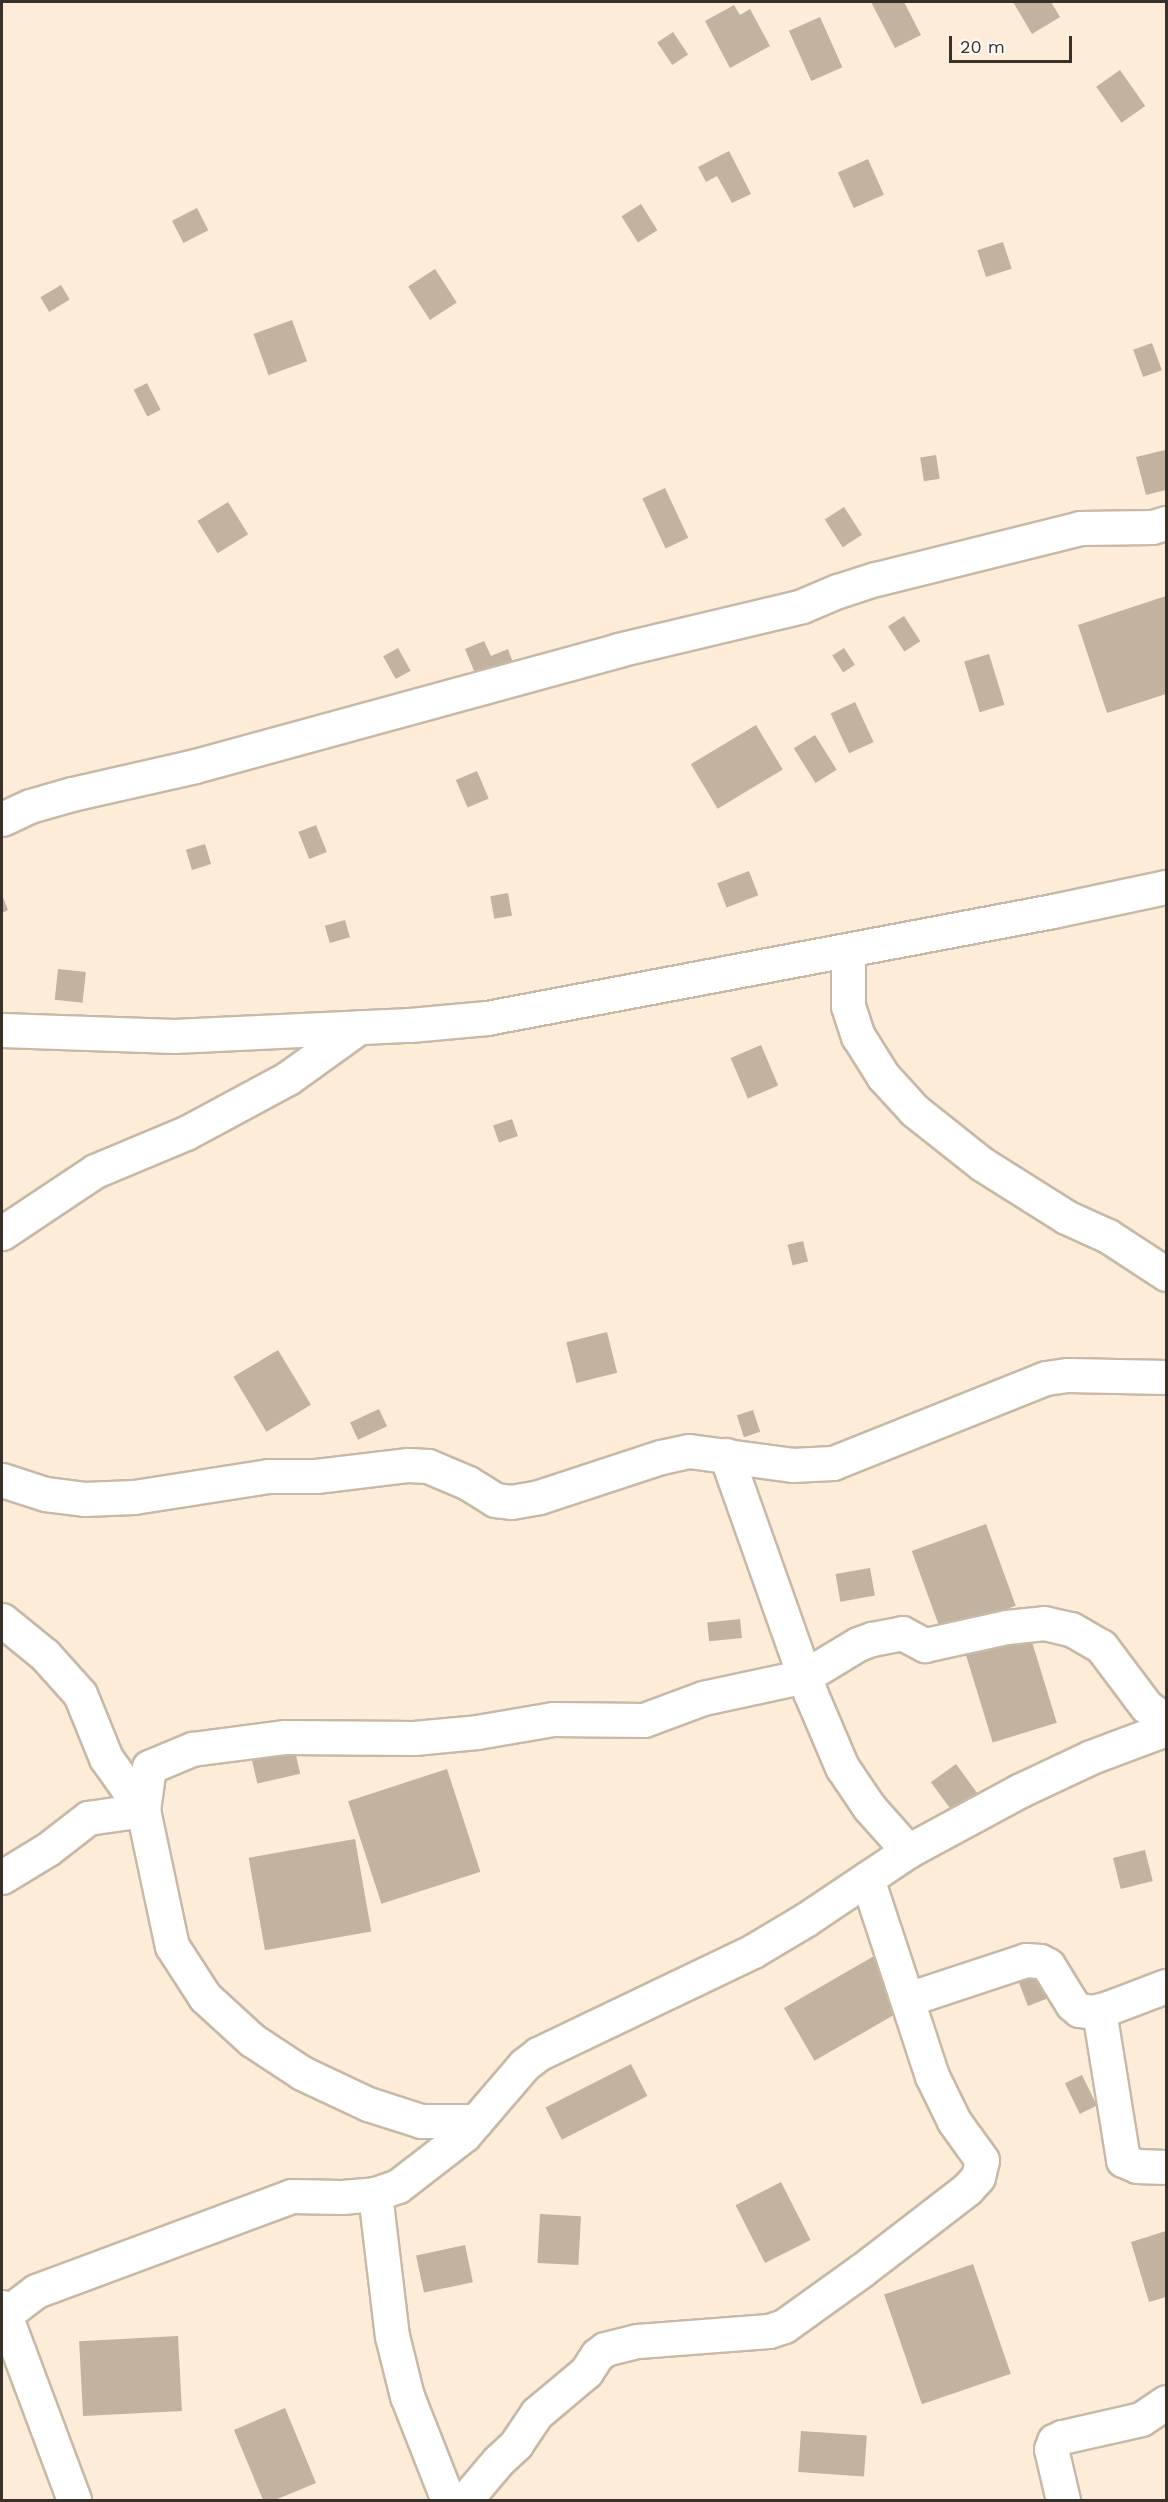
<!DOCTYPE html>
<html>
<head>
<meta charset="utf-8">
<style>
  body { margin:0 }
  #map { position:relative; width:1168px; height:2502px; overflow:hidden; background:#fcecd8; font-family:"Work Sans",sans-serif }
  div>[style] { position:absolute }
  .building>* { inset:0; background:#c2b2a0; transform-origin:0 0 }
  .roads { filter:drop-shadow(2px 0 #c8b9a6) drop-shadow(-2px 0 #c8b9a6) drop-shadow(0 2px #c8b9a6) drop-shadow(0 -2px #c8b9a6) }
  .minor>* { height:33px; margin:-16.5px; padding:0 16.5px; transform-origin:16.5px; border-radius:16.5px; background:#fff }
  span { translate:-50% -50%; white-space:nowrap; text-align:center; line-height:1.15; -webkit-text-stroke:6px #fefbf7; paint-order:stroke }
  .frame { position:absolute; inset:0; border:3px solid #37312a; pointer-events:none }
  .scale { position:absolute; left:949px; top:36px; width:123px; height:27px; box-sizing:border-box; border:3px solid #37312a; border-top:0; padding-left:8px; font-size:18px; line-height:21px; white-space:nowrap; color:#37312a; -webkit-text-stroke:4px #fefbf7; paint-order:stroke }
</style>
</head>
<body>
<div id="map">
  <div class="building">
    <div style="clip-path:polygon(871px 2px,904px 2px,921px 35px,895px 48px)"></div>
    <div style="clip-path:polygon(1013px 2px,1051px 2px,1060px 17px,1032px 34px)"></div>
    <div style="clip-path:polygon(734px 5px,740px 15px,750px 9px,770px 46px,730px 68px,705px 21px)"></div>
    <div style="left:820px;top:17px;width:55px;height:34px;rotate:66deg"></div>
    <div style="left:673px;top:32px;width:27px;height:19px;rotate:56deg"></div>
    <div style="left:1120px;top:70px;width:44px;height:29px;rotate:55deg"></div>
    <div style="clip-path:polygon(729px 151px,751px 194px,732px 203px,717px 176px,706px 182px,698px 167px)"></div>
    <div style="left:868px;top:159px;width:39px;height:33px;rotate:66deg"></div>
    <div style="left:641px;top:204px;width:31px;height:23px;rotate:58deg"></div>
    <div style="left:197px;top:208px;width:25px;height:28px;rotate:63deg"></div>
    <div style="left:1003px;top:242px;width:28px;height:27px;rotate:72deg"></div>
    <div style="left:435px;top:269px;width:40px;height:32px;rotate:57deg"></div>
    <div style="left:61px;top:285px;width:17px;height:24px;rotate:59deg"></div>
    <div style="left:292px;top:320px;width:44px;height:41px;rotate:70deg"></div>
    <div style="left:1152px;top:343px;width:29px;height:20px;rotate:70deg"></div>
    <div style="left:147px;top:383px;width:30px;height:15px;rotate:63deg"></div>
    <div style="clip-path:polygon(1165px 450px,1166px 490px,1146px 495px,1136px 457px)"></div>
    <div style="left:936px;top:455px;width:24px;height:16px;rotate:81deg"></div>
    <div style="left:665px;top:488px;width:55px;height:25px;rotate:65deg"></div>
    <div style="left:228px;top:502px;width:38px;height:36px;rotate:58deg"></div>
    <div style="left:844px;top:507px;width:33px;height:23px;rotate:57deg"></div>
    <div style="clip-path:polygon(1166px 596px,1166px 694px,1107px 713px,1078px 625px)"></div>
    <div style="left:904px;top:616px;width:30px;height:19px;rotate:57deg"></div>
    <div style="clip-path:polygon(484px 641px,491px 656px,508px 649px,513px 663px,477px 678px,465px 649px)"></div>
    <div style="left:398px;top:648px;width:26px;height:17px;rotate:61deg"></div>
    <div style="left:844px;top:648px;width:20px;height:14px;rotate:57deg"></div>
    <div style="left:989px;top:654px;width:53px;height:26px;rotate:73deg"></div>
    <div style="left:855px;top:702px;width:44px;height:27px;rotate:65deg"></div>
    <div style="left:756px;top:725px;width:52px;height:76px;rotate:59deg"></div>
    <div style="left:815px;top:735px;width:41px;height:25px;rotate:58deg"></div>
    <div style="left:477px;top:771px;width:30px;height:23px;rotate:67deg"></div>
    <div style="left:316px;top:825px;width:29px;height:19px;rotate:68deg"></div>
    <div style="left:205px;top:844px;width:21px;height:20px;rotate:73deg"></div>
    <div style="left:749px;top:871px;width:26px;height:34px;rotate:69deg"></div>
    <div style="left:508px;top:893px;width:23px;height:18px;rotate:80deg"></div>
    <div style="clip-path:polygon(2px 895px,8px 910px,2px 913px)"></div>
    <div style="left:345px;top:920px;width:18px;height:21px;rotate:74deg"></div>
    <div style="left:58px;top:969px;width:28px;height:31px;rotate:6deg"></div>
    <div style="left:761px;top:1045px;width:44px;height:33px;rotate:67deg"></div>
    <div style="left:512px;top:1119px;width:18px;height:20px;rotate:71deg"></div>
    <div style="left:803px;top:1241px;width:21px;height:16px;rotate:76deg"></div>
    <div style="left:607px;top:1332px;width:42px;height:42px;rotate:76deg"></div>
    <div style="left:278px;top:1350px;width:64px;height:52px;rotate:59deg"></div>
    <div style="left:379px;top:1409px;width:19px;height:32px;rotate:65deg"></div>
    <div style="left:753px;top:1410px;width:23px;height:17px;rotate:72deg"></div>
    <div style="left:986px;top:1524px;width:87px;height:79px;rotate:70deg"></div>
    <div style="left:870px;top:1568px;width:28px;height:35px;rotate:80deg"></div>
    <div style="left:740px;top:1619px;width:19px;height:33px;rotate:84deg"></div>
    <div style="left:1029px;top:1632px;width:95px;height:67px;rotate:73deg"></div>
    <div style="left:289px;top:1725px;width:50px;height:44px;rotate:77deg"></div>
    <div style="left:956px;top:1764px;width:36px;height:31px;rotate:54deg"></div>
    <div style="left:447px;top:1769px;width:108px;height:104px;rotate:72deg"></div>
    <div style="left:355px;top:1839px;width:94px;height:108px;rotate:80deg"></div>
    <div style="left:1145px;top:1850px;width:32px;height:33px;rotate:76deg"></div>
    <div style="left:881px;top:1952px;width:61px;height:112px;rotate:60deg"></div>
    <div style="left:1040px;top:1965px;width:34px;height:26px;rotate:69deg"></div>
    <div style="left:631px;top:2064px;width:36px;height:96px;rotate:63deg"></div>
    <div style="left:1082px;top:2075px;width:34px;height:19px;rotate:64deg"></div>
    <div style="left:781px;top:2182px;width:65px;height:51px;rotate:63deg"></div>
    <div style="left:540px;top:2214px;width:41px;height:49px;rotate:3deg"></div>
    <div style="clip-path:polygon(1166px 2231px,1166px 2297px,1149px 2302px,1131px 2242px)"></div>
    <div style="left:465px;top:2245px;width:38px;height:50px;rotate:78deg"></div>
    <div style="left:973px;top:2264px;width:116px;height:94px;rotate:71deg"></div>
    <div style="left:178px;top:2336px;width:75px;height:99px;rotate:87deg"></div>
    <div style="clip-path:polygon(285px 2408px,316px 2483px,275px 2500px,263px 2500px,234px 2430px)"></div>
    <div style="left:801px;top:2431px;width:66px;height:41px;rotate:4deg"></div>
  </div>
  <div class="roads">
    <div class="minor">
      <div style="left:2px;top:819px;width:31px;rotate:-25deg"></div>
      <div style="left:30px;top:806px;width:44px;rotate:-15.9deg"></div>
      <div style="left:72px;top:794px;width:126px;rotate:-12.8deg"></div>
      <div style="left:195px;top:766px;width:439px;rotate:-15.3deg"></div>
      <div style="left:618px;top:650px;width:189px;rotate:-13.4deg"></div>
      <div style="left:802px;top:606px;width:39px;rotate:-23deg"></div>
      <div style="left:838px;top:591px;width:40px;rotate:-18deg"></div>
      <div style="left:876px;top:579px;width:210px;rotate:-14deg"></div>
      <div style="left:1080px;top:528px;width:72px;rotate:-0.8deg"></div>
      <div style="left:1152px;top:527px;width:15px;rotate:-16deg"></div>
      <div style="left:848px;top:950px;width:56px;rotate:90deg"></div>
      <div style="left:848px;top:1006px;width:32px;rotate:72deg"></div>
      <div style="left:858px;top:1036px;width:47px;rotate:58deg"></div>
      <div style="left:883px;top:1076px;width:46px;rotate:47.6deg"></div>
      <div style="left:914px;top:1110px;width:87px;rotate:38.5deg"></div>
      <div style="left:982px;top:1164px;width:99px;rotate:32.2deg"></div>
      <div style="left:1066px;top:1217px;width:46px;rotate:24.3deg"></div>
      <div style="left:1108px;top:1236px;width:69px;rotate:33.2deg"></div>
      <div style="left:2px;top:1030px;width:172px;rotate:2deg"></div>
      <div style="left:174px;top:1036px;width:236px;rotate:-2.7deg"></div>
      <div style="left:410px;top:1025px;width:77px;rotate:-5.2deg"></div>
      <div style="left:487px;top:1018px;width:576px;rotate:-10.71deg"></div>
      <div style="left:1053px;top:911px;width:116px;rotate:-12deg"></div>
      <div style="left:2px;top:1233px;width:112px;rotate:-33.7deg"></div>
      <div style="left:95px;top:1171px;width:99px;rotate:-22.7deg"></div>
      <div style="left:186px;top:1133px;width:116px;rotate:-28.3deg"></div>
      <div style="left:288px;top:1078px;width:87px;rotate:-35.7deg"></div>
      <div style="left:726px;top:1455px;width:251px;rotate:70.5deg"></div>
      <div style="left:810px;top:1692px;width:82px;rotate:66.9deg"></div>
      <div style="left:842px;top:1767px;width:48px;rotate:56deg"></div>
      <div style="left:869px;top:1807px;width:59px;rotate:48.4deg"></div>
      <div style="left:2px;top:1480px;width:45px;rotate:18deg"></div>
      <div style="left:45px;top:1494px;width:39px;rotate:7deg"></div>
      <div style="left:84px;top:1499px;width:50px;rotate:-2.3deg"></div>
      <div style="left:134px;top:1497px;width:136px;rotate:-8.9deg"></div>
      <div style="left:268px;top:1476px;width:48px"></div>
      <div style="left:316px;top:1476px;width:93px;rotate:-6.8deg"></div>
      <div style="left:408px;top:1465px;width:20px;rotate:3deg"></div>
      <div style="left:428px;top:1466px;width:43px;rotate:23deg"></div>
      <div style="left:468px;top:1483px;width:32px;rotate:32deg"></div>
      <div style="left:495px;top:1500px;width:16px;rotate:7deg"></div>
      <div style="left:511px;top:1502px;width:28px;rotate:-10deg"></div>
      <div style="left:539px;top:1497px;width:128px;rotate:-18.2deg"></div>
      <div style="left:661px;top:1457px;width:29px;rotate:-12deg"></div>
      <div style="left:689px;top:1451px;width:104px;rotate:7.7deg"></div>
      <div style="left:792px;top:1465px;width:41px;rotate:-2.8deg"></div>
      <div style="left:833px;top:1463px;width:229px;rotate:-21.8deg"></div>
      <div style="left:1046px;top:1378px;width:22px;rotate:-8deg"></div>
      <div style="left:1068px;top:1375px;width:98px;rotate:1.2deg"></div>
      <div style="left:2px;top:1620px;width:55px;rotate:39.1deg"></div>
      <div style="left:45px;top:1655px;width:52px;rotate:48.1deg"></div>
      <div style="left:80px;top:1694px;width:69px;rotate:67.9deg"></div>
      <div style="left:106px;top:1758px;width:64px;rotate:54.6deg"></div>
      <div style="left:143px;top:1810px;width:139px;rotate:78deg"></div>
      <div style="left:172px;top:1946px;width:61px;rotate:57.1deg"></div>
      <div style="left:205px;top:1997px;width:64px;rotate:42.5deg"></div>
      <div style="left:252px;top:2040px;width:60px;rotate:33.4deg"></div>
      <div style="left:302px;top:2073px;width:73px;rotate:25.2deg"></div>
      <div style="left:368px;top:2104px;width:56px;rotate:17.8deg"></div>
      <div style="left:421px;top:2121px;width:55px"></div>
      <div style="left:2px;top:1877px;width:54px;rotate:-31.3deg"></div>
      <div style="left:48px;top:1849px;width:51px;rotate:-37.8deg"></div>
      <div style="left:88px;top:1818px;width:56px;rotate:-8.3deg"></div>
      <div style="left:143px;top:1810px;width:43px;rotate:-82.1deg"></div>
      <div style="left:149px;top:1767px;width:47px;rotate:-22.7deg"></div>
      <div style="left:192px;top:1749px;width:94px;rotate:-7.4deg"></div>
      <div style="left:285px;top:1737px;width:129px;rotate:0.4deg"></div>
      <div style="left:414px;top:1738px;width:63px;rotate:-5.4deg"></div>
      <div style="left:477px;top:1732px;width:77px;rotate:-9.7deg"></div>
      <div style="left:553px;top:1719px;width:91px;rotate:0.6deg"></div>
      <div style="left:644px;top:1720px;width:63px;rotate:-20.4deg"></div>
      <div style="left:703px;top:1698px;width:104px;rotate:-12.2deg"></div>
      <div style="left:805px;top:1676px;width:62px;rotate:-31.1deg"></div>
      <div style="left:858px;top:1644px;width:15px;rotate:-20deg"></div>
      <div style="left:872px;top:1639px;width:31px;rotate:-11deg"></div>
      <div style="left:902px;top:1633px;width:26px;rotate:28deg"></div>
      <div style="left:925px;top:1645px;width:84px;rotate:-12.4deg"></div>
      <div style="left:1007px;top:1627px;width:37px;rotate:-6deg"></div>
      <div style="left:1044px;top:1623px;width:28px;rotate:13deg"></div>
      <div style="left:1071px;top:1629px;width:34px;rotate:30deg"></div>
      <div style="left:1101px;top:1646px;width:75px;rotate:53.1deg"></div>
      <div style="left:1146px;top:1706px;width:25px;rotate:37deg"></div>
      <div style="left:908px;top:1999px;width:124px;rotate:-18.3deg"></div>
      <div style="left:1026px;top:1960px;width:14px;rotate:4deg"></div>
      <div style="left:1040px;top:1961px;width:9px;rotate:27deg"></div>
      <div style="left:1048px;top:1965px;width:46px;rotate:58.4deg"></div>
      <div style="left:1072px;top:2004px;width:9px;rotate:41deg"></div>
      <div style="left:1079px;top:2010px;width:14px;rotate:8deg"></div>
      <div style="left:1093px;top:2012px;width:16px;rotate:-15deg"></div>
      <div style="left:1108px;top:2008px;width:62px;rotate:-20.8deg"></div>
      <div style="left:1099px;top:2011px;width:151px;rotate:80.8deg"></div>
      <div style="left:1123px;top:2160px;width:15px;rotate:23deg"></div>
      <div style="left:1137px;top:2166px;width:29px;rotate:2deg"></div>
      <div style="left:375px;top:2194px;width:143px;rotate:83.2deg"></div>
      <div style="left:392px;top:2336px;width:62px;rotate:76deg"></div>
      <div style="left:407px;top:2396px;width:112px;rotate:68.5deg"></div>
      <div style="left:2px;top:2307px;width:206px;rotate:69.5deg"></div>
      <div style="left:2px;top:2317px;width:43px;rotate:-37.4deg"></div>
      <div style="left:36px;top:2291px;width:272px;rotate:-20.4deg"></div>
      <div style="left:291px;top:2196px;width:51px;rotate:1.1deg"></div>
      <div style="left:342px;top:2197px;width:33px;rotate:-5deg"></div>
      <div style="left:375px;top:2194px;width:24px;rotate:-19deg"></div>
      <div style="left:398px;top:2186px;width:83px;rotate:-37.7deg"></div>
      <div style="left:464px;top:2135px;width:92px;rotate:-49.4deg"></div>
      <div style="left:524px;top:2065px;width:18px;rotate:-38deg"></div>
      <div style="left:538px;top:2054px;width:238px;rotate:-25.6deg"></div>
      <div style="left:753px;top:1951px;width:61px;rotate:-30.8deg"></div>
      <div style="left:805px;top:1920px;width:124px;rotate:-33.8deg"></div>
      <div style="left:908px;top:1851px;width:128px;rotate:-28.4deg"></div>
      <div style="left:1021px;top:1790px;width:77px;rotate:-25.2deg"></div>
      <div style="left:1091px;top:1757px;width:80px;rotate:-20.5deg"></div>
      <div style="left:465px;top:2500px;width:51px;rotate:-49.8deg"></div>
      <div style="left:498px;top:2461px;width:25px;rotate:-43deg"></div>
      <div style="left:516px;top:2444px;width:37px;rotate:-56deg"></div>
      <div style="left:537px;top:2413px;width:64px;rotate:-39.9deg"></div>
      <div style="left:586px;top:2372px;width:20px;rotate:-57deg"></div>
      <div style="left:597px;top:2355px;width:10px;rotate:-37deg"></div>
      <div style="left:605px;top:2349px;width:34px;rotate:-14deg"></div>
      <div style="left:638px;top:2341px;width:131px;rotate:-4.4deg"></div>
      <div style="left:769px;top:2331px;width:16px;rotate:-18deg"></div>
      <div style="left:784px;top:2326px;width:96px;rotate:-35.7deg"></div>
      <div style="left:862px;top:2270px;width:133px;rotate:-37.6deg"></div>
      <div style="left:967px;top:2189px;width:16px;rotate:-47deg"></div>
      <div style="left:978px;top:2177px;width:17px;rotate:-77deg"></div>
      <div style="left:982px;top:2160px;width:48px;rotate:-125.7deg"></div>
      <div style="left:954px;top:2121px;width:50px;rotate:-116.1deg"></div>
      <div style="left:932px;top:2076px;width:208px;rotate:-108.2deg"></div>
      <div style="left:1063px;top:2500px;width:52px;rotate:-103.2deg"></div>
      <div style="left:1051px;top:2449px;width:9px;rotate:-69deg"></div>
      <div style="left:1054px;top:2441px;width:9px;rotate:-27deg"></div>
      <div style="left:1062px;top:2437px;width:81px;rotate:-12.8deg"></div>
      <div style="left:1141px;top:2419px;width:30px;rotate:-34deg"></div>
    </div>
  </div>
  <div class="frame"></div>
  <div class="scale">20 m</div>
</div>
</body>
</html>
